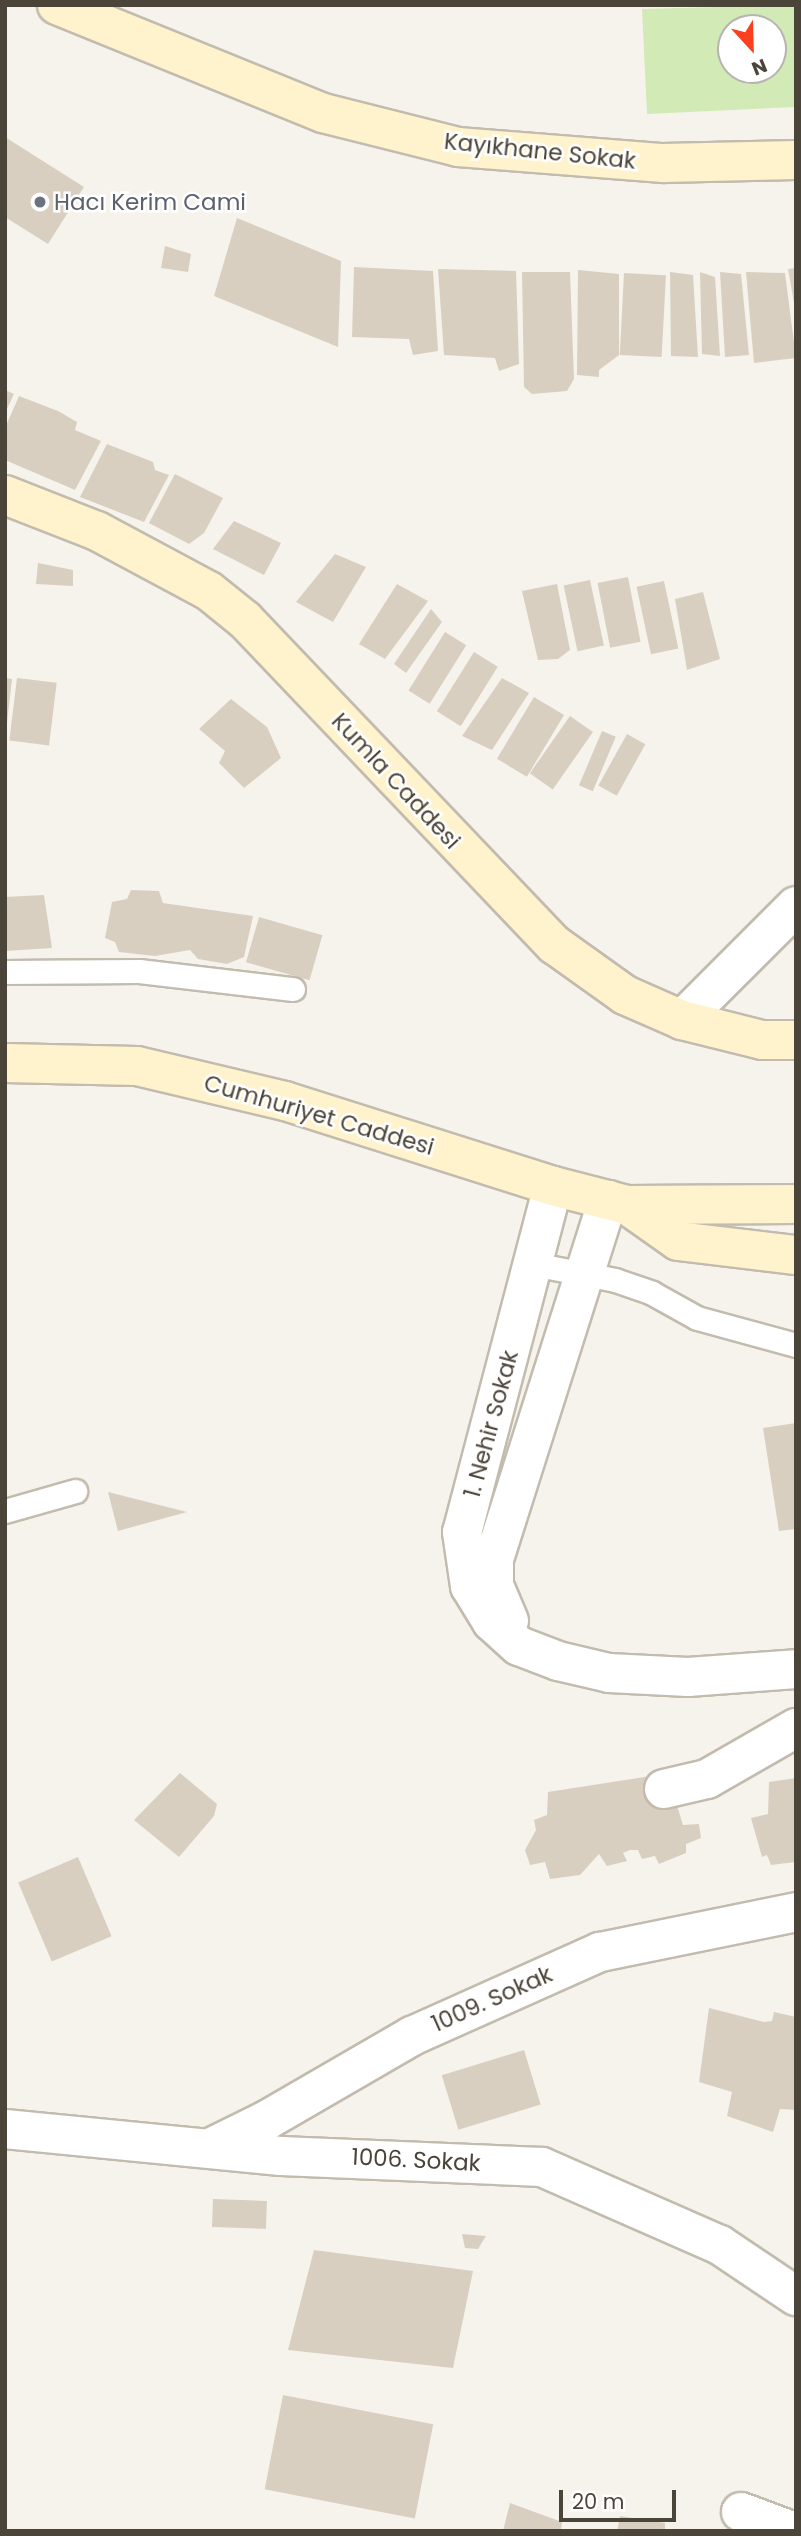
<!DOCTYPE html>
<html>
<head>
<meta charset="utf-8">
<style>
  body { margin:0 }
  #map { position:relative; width:801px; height:2536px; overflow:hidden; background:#f6f3ec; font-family:Poppins,sans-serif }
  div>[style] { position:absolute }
  .green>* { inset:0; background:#d2eab5 }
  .building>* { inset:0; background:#d8cfc1; transform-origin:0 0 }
  .roads { filter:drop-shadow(2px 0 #c2bbae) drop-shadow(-2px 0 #c2bbae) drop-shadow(0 2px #c2bbae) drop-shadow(0 -2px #c2bbae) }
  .lane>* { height:23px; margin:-11.5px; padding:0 11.5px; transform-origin:11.5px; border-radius:11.5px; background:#fff }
  .street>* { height:38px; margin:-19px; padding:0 19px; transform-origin:19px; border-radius:19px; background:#fff }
  .secondary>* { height:38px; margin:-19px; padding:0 19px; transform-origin:19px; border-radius:19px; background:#fff3cd }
  .dots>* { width:19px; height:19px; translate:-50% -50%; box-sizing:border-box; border:4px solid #fff; border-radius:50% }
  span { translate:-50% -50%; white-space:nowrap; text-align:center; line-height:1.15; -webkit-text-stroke:5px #fff; paint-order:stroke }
  .street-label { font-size:23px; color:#4b4439 }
  .worship-label { font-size:23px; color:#5b616d }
  .left { translate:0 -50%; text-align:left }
  .frame { position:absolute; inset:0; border:7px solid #4b4439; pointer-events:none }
  .north { position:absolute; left:717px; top:14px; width:70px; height:70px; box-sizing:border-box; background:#fff; border:2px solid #b7b4b0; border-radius:50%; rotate:158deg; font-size:19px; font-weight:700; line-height:28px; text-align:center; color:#4b4439 }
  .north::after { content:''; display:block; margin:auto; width:24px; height:32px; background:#fc3f1d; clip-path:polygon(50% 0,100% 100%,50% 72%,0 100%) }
  .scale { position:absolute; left:559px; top:2490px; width:117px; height:32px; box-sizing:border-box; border:4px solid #4b4439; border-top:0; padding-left:9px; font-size:21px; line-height:24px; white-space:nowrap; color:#4b4439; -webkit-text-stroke:5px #fff; paint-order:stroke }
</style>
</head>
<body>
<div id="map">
  <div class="green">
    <div style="clip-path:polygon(evenodd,796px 5px,796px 107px,647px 114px,642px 9px,796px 5px,731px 28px,773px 28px,773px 70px,731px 70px,731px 28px)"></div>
  </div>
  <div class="building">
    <div style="clip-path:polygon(5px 137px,84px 187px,48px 244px,5px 217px)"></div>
    <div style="clip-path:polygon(237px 218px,341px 261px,338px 347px,214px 296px)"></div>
    <div style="clip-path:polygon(165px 246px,191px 254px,188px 272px,161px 268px)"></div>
    <div style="clip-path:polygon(354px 267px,433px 271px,438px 351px,413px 355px,409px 339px,352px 337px)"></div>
    <div style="clip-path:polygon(796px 268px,796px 303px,794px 303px,788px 269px)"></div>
    <div style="clip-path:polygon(438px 269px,516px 271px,519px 364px,499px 371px,495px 358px,444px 355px)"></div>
    <div style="clip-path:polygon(578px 270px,619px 274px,619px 355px,599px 370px,599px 377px,577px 375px)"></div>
    <div style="clip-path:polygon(522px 272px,570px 272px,574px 379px,567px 391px,532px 394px,524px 387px)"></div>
    <div style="clip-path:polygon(670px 272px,693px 275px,698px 357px,671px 356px)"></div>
    <div style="clip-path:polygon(700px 272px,715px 277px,720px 356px,702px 354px)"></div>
    <div style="clip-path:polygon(720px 272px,741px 274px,749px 355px,725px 357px)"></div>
    <div style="clip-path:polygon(746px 272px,785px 273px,796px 358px,754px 363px)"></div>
    <div style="left:624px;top:273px;width:42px;height:82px;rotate:3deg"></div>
    <div style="clip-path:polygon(5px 390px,14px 394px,5px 413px)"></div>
    <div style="clip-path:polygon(19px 396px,58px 411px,77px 422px,75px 430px,101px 441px,75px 490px,5px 460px,5px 428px)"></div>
    <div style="clip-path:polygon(107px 444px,153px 462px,155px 470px,169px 475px,144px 522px,80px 497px)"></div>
    <div style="clip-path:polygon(175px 474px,223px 498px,204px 533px,189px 544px,149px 523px)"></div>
    <div style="clip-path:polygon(234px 521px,281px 543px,264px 575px,213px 549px)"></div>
    <div style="clip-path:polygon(335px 554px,366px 567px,333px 622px,296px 602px)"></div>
    <div style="clip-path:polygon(38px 563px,73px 570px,73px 586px,36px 584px)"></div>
    <div style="left:628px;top:577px;width:66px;height:31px;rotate:79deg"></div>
    <div style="left:590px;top:580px;width:67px;height:27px;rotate:78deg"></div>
    <div style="left:664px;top:581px;width:69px;height:28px;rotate:78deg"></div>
    <div style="clip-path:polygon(397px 584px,428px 601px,385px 659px,359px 644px)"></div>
    <div style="clip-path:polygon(557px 584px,570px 650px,558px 659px,538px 660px,522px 591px)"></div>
    <div style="clip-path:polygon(703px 592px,720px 659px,687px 670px,675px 599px)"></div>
    <div style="clip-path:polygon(431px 609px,442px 622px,406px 673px,394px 664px)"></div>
    <div style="left:445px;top:632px;width:25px;height:69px;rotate:32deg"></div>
    <div style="left:474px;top:652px;width:28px;height:70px;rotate:32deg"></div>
    <div style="clip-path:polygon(5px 678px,12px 679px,7px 723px,5px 723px)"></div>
    <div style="left:17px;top:678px;width:40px;height:63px;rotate:7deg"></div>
    <div style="clip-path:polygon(502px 678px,529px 693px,492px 750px,462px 736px)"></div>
    <div style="left:534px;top:697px;width:35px;height:72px;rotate:31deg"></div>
    <div style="clip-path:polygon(231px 699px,267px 727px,281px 758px,244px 788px,219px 763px,225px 751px,199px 729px)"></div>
    <div style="left:570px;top:716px;width:28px;height:70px;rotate:35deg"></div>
    <div style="left:602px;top:731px;width:15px;height:59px;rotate:23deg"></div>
    <div style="left:627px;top:734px;width:21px;height:59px;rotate:29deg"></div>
    <div style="clip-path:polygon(131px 890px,159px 891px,163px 903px,253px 916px,244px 957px,227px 964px,198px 959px,190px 950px,155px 956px,119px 952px,115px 942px,105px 938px,112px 902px,127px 899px)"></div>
    <div style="clip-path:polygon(44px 895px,52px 948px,5px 951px,5px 897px)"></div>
    <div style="left:259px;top:917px;width:66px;height:47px;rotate:16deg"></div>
    <div style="clip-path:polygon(796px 1423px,796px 1529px,779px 1531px,763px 1428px)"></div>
    <div style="clip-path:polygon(108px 1492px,187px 1512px,118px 1531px)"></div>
    <div style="clip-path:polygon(180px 1773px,217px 1804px,214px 1816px,179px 1857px,134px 1820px)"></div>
    <div style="clip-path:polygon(651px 1776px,675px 1799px,683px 1825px,699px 1824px,701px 1838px,686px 1844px,686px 1853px,659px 1864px,655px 1856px,642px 1859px,638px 1850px,630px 1850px,623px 1853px,627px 1861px,607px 1866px,599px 1854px,580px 1875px,550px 1879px,545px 1862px,530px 1865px,525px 1850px,536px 1830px,534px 1820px,547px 1815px,548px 1792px)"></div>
    <div style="clip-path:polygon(796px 1778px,796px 1862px,771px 1865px,767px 1855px,762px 1857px,751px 1818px,768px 1814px,769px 1782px)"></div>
    <div style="left:78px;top:1857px;width:86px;height:65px;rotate:67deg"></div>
    <div style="clip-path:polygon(709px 2008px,764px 2022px,772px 2021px,774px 2012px,796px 2017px,796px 2110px,780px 2109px,773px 2132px,727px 2116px,732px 2092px,699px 2082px)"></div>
    <div style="left:524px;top:2050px;width:57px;height:86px;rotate:73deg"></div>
    <div style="left:213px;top:2199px;width:54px;height:28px;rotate:2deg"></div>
    <div style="clip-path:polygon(462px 2234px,486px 2236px,478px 2249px,465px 2248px)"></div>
    <div style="clip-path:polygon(314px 2250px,473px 2271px,453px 2368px,288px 2350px)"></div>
    <div style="left:283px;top:2395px;width:153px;height:96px;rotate:11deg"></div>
    <div style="clip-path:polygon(510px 2503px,562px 2522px,561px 2531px,503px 2531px)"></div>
    <div style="clip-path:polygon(620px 2516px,665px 2523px,665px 2531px,617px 2531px)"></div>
  </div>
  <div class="roads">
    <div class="lane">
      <div style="left:5px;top:972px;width:134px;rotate:-0.4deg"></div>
      <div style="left:139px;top:971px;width:155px;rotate:6.7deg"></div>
      <div style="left:533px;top:1264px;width:84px;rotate:11deg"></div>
      <div style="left:615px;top:1280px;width:39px;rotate:19deg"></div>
      <div style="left:652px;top:1293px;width:51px;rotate:29.1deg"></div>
      <div style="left:697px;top:1318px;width:103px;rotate:15.3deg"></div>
      <div style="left:5px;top:1511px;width:73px;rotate:-15.9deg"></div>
    </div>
    <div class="street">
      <div style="left:682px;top:1020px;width:161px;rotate:-45deg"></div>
      <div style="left:553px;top:1186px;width:358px;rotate:104.7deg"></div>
      <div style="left:462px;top:1532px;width:55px;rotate:81.6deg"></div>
      <div style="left:470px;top:1586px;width:42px;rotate:58.6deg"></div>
      <div style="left:492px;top:1622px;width:36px;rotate:42deg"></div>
      <div style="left:519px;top:1646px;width:42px;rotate:21deg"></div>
      <div style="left:558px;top:1661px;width:52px;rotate:13.2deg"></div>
      <div style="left:609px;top:1673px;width:79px;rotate:2.9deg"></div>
      <div style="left:688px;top:1677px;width:108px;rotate:-4.2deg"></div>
      <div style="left:509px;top:1621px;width:38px;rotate:-113deg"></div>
      <div style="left:494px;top:1586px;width:27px;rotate:-90deg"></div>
      <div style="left:494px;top:1559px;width:377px;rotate:-72.4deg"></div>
      <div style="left:664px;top:1789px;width:44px;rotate:-13.1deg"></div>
      <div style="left:707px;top:1779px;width:103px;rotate:-29.8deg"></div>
      <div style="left:5px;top:2129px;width:277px;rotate:5.6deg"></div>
      <div style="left:281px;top:2156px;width:261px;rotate:2.4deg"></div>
      <div style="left:542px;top:2167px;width:194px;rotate:23.7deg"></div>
      <div style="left:720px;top:2245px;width:92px;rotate:33.9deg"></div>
      <div style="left:212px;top:2147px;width:61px;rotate:-26.1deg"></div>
      <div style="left:267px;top:2120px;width:168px;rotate:-30.1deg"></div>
      <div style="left:412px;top:2036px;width:206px;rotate:-24.1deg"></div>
      <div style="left:600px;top:1952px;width:200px;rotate:-11.5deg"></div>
      <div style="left:741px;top:2512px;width:54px;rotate:20.4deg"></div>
    </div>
    <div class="secondary">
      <div style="left:57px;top:5px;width:287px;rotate:22.1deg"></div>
      <div style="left:323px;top:113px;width:139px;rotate:14.1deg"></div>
      <div style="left:458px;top:147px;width:206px;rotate:4.5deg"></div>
      <div style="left:663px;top:163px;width:133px;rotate:-1.3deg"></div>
      <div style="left:5px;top:495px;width:99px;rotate:21.4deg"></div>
      <div style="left:97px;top:531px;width:127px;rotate:28.2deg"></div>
      <div style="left:209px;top:591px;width:46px;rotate:38.9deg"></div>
      <div style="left:245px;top:620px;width:449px;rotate:46.4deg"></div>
      <div style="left:555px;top:945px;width:86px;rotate:35.5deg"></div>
      <div style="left:625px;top:995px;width:62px;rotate:23.7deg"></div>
      <div style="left:682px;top:1020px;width:82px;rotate:14deg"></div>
      <div style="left:762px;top:1040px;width:34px"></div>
      <div style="left:5px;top:1063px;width:132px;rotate:1.3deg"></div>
      <div style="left:137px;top:1066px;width:152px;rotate:13.3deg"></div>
      <div style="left:285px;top:1101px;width:281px;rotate:17.6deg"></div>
      <div style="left:553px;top:1186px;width:76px;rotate:14.4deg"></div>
      <div style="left:627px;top:1205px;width:169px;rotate:-0.3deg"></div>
      <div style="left:627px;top:1205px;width:62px;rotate:35.2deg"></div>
      <div style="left:678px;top:1241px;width:119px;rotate:6.8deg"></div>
    </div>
  </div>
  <div class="dots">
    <div style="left:40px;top:202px;background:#6b7280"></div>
  </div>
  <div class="street-label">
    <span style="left:540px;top:151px;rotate:6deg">Kayıkhane Sokak</span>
    <span style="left:396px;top:781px;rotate:47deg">Kumla Caddesi</span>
    <span style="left:319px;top:1115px;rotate:16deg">Cumhuriyet Caddesi</span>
    <span style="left:491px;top:1424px;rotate:-75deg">1. Nehir Sokak</span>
    <span style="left:492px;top:1999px;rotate:-24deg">1009. Sokak</span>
    <span style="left:416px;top:2160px;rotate:3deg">1006. Sokak</span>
  </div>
  <div class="worship-label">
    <span class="left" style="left:54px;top:202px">Hacı Kerim Cami</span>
  </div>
  <div class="frame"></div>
  <div class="north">N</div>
  <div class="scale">20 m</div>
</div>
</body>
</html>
